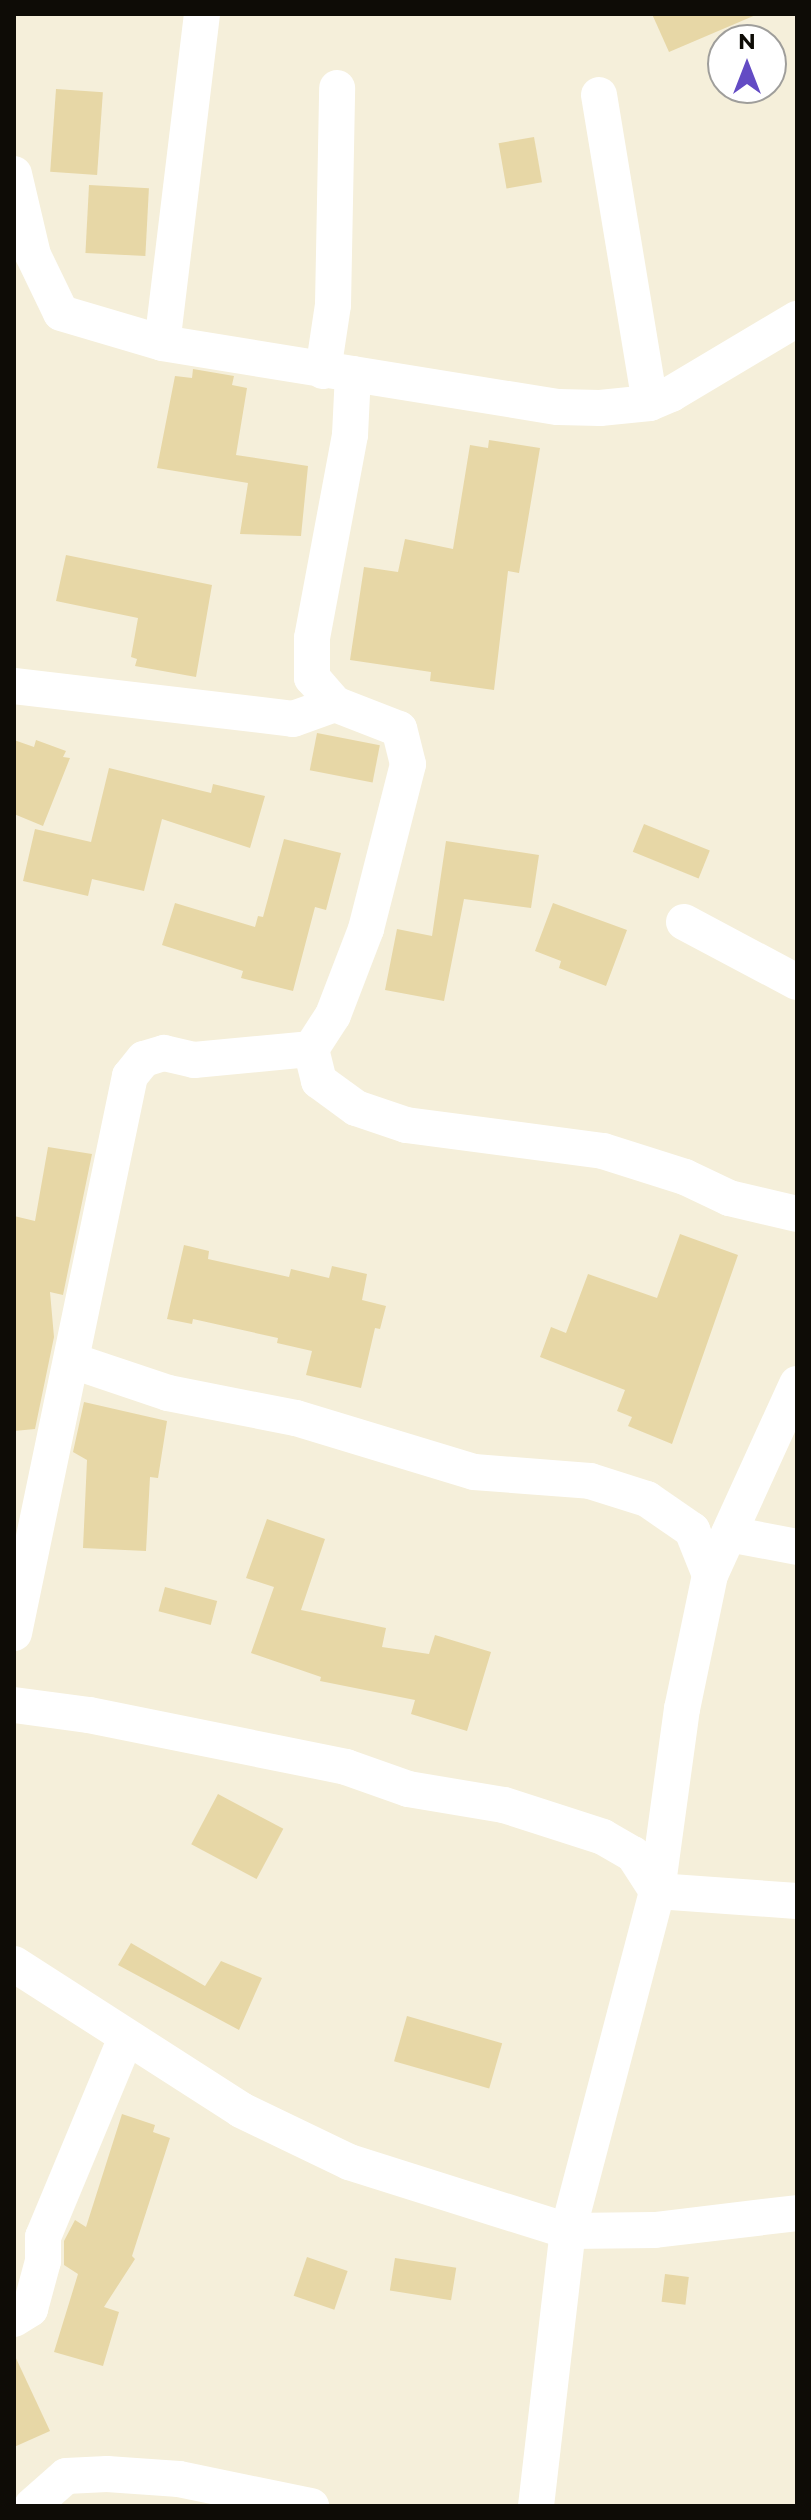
<!DOCTYPE html>
<html>
<head>
<meta charset="utf-8">
<style>
  body { margin:0 }
  #map { position:relative; width:811px; height:2520px; overflow:hidden; background:#f5efda; font-family:Montserrat,sans-serif }
  div>[style] { position:absolute }
  .building>* { inset:0; background:#e7d7a6; transform-origin:0 0 }
  .street>* { height:36px; margin:-18px; padding:0 18px; transform-origin:18px; border-radius:18px; background:#fff }
  span { translate:-50% -50%; white-space:nowrap; text-align:center; line-height:1.15; -webkit-text-stroke:6px #fff; paint-order:stroke }
  .frame { position:absolute; inset:0; border:16px solid #0e0c06; pointer-events:none }
  .north { position:absolute; left:707px; top:24px; width:80px; height:80px; box-sizing:border-box; background:#fff; border:2px solid #9f9e9b; border-radius:50%; rotate:0deg; font-size:22px; font-weight:700; line-height:32px; text-align:center; color:#0e0c06 }
  .north::after { content:''; display:block; margin:auto; width:28px; height:36px; background:#634bc4; clip-path:polygon(50% 0,100% 100%,50% 72%,0 100%) }
</style>
</head>
<body>
<div id="map">
  <div class="building">
    <div style="clip-path:polygon(652px 14px,758px 14px,669px 52px)"></div>
    <div style="left:56px;top:89px;width:47px;height:83px;rotate:4deg"></div>
    <div style="left:534px;top:137px;width:46px;height:36px;rotate:80deg"></div>
    <div style="left:89px;top:185px;width:60px;height:68px;rotate:3deg"></div>
    <div style="clip-path:polygon(193px 369px,234px 376px,232px 385px,247px 388px,236px 455px,308px 466px,301px 536px,240px 534px,248px 483px,157px 468px,175px 376px,192px 378px)"></div>
    <div style="clip-path:polygon(489px 440px,540px 448px,519px 573px,508px 571px,494px 690px,430px 681px,431px 672px,350px 660px,364px 567px,398px 572px,405px 539px,453px 549px,470px 445px,488px 448px)"></div>
    <div style="clip-path:polygon(66px 555px,212px 585px,196px 677px,135px 666px,137px 659px,131px 657px,138px 618px,56px 601px)"></div>
    <div style="left:317px;top:733px;width:64px;height:38px;rotate:11deg"></div>
    <div style="clip-path:polygon(14px 740px,34px 747px,36px 740px,66px 751px,63px 757px,70px 758px,43px 826px,14px 814px)"></div>
    <div style="clip-path:polygon(109px 768px,211px 793px,213px 784px,265px 796px,250px 848px,162px 819px,144px 891px,92px 879px,88px 896px,23px 881px,35px 829px,91px 842px)"></div>
    <div style="left:644px;top:824px;width:71px;height:30px;rotate:22deg"></div>
    <div style="clip-path:polygon(284px 839px,341px 853px,326px 910px,315px 907px,293px 991px,241px 978px,243px 971px,162px 945px,175px 903px,255px 927px,258px 916px,263px 917px)"></div>
    <div style="clip-path:polygon(446px 841px,539px 855px,531px 908px,464px 899px,444px 1001px,385px 990px,397px 929px,432px 936px)"></div>
    <div style="clip-path:polygon(553px 903px,627px 930px,606px 986px,559px 968px,561px 961px,535px 951px)"></div>
    <div style="clip-path:polygon(48px 1147px,92px 1154px,63px 1295px,50px 1292px,54px 1337px,35px 1429px,14px 1431px,14px 1216px,35px 1221px)"></div>
    <div style="clip-path:polygon(680px 1234px,738px 1255px,672px 1444px,628px 1426px,632px 1417px,617px 1411px,625px 1390px,540px 1357px,551px 1327px,566px 1333px,588px 1274px,657px 1298px)"></div>
    <div style="clip-path:polygon(184px 1245px,209px 1251px,208px 1259px,289px 1277px,291px 1269px,329px 1278px,332px 1266px,367px 1274px,362px 1300px,386px 1306px,380px 1329px,375px 1328px,361px 1388px,306px 1375px,312px 1351px,277px 1343px,278px 1338px,193px 1319px,192px 1324px,167px 1319px)"></div>
    <div style="clip-path:polygon(84px 1402px,167px 1421px,158px 1478px,150px 1477px,146px 1551px,83px 1548px,87px 1460px,73px 1452px)"></div>
    <div style="clip-path:polygon(267px 1519px,325px 1539px,301px 1610px,386px 1628px,382px 1647px,429px 1654px,435px 1635px,491px 1652px,467px 1731px,411px 1714px,415px 1700px,320px 1681px,321px 1677px,251px 1653px,274px 1587px,246px 1578px)"></div>
    <div style="left:165px;top:1587px;width:54px;height:25px;rotate:15deg"></div>
    <div style="left:218px;top:1794px;width:74px;height:57px;rotate:28deg"></div>
    <div style="clip-path:polygon(131px 1943px,205px 1986px,221px 1961px,262px 1978px,239px 2030px,118px 1965px)"></div>
    <div style="left:407px;top:2016px;width:99px;height:47px;rotate:16deg"></div>
    <div style="clip-path:polygon(122px 2114px,155px 2125px,153px 2132px,170px 2138px,132px 2256px,135px 2259px,104px 2307px,119px 2312px,103px 2366px,54px 2352px,78px 2274px,64px 2265px,64px 2241px,75px 2220px,86px 2227px)"></div>
    <div style="left:307px;top:2257px;width:43px;height:41px;rotate:19deg"></div>
    <div style="left:395px;top:2258px;width:62px;height:33px;rotate:9deg"></div>
    <div style="left:665px;top:2274px;width:24px;height:28px;rotate:7deg"></div>
    <div style="clip-path:polygon(14px 2354px,50px 2431px,14px 2447px)"></div>
  </div>
  <div class="street">
    <div style="left:202px;top:14px;width:331px;rotate:96.9deg"></div>
    <div style="left:162px;top:343px;width:401px;rotate:9.2deg"></div>
    <div style="left:558px;top:407px;width:42px;rotate:1.4deg"></div>
    <div style="left:600px;top:408px;width:50px;rotate:-5.7deg"></div>
    <div style="left:650px;top:403px;width:23px;rotate:-23deg"></div>
    <div style="left:671px;top:394px;width:147px;rotate:-30.8deg"></div>
    <div style="left:599px;top:95px;width:312px;rotate:80.6deg"></div>
    <div style="left:14px;top:174px;width:83px;rotate:76.8deg"></div>
    <div style="left:33px;top:255px;width:64px;rotate:64.2deg"></div>
    <div style="left:61px;top:313px;width:105px;rotate:16.5deg"></div>
    <div style="left:323px;top:371px;width:67px;rotate:-81.4deg"></div>
    <div style="left:333px;top:305px;width:217px;rotate:-88.9deg"></div>
    <div style="left:14px;top:686px;width:281px;rotate:6.7deg"></div>
    <div style="left:293px;top:719px;width:45px;rotate:-19.7deg"></div>
    <div style="left:684px;top:922px;width:128px;rotate:28deg"></div>
    <div style="left:311px;top:1049px;width:33px;rotate:76deg"></div>
    <div style="left:319px;top:1081px;width:46px;rotate:36.1deg"></div>
    <div style="left:356px;top:1108px;width:53px;rotate:18.8deg"></div>
    <div style="left:406px;top:1125px;width:199px;rotate:7.5deg"></div>
    <div style="left:603px;top:1151px;width:86px;rotate:17.6deg"></div>
    <div style="left:685px;top:1177px;width:49px;rotate:25.5deg"></div>
    <div style="left:729px;top:1198px;width:70px;rotate:13.2deg"></div>
    <div style="left:73px;top:1361px;width:100px;rotate:18.6deg"></div>
    <div style="left:168px;top:1393px;width:130px;rotate:11.1deg"></div>
    <div style="left:296px;top:1418px;width:186px;rotate:16.9deg"></div>
    <div style="left:474px;top:1472px;width:116px;rotate:4.4deg"></div>
    <div style="left:590px;top:1481px;width:60px;rotate:17.5deg"></div>
    <div style="left:647px;top:1499px;width:55px;rotate:34.6deg"></div>
    <div style="left:692px;top:1530px;width:48px;rotate:68.2deg"></div>
    <div style="left:729px;top:1534px;width:69px;rotate:10.8deg"></div>
    <div style="left:14px;top:1633px;width:569px;rotate:-78.24deg"></div>
    <div style="left:130px;top:1076px;width:22px;rotate:-51deg"></div>
    <div style="left:144px;top:1059px;width:21px;rotate:-17deg"></div>
    <div style="left:164px;top:1053px;width:31px;rotate:13deg"></div>
    <div style="left:194px;top:1060px;width:118px;rotate:-5.4deg"></div>
    <div style="left:311px;top:1049px;width:40px;rotate:-57.1deg"></div>
    <div style="left:333px;top:1015px;width:92px;rotate:-69deg"></div>
    <div style="left:366px;top:929px;width:170px;rotate:-75.7deg"></div>
    <div style="left:408px;top:764px;width:36px;rotate:-104deg"></div>
    <div style="left:399px;top:729px;width:69px;rotate:-158.7deg"></div>
    <div style="left:335px;top:704px;width:35px;rotate:-131deg"></div>
    <div style="left:312px;top:678px;width:40px;rotate:-90deg"></div>
    <div style="left:312px;top:638px;width:207px;rotate:-79.4deg"></div>
    <div style="left:350px;top:435px;width:61px;rotate:-87.2deg"></div>
    <div style="left:14px;top:1705px;width:76px;rotate:7.6deg"></div>
    <div style="left:89px;top:1715px;width:262px;rotate:11.4deg"></div>
    <div style="left:346px;top:1767px;width:66px;rotate:19.5deg"></div>
    <div style="left:408px;top:1789px;width:97px;rotate:9.5deg"></div>
    <div style="left:504px;top:1805px;width:104px;rotate:17.9deg"></div>
    <div style="left:603px;top:1837px;width:34px;rotate:30deg"></div>
    <div style="left:633px;top:1854px;width:44px;rotate:57deg"></div>
    <div style="left:657px;top:1891px;width:140px;rotate:4.1deg"></div>
    <div style="left:14px;top:1964px;width:270px;rotate:32.7deg"></div>
    <div style="left:241px;top:2110px;width:120px;rotate:25.7deg"></div>
    <div style="left:349px;top:2162px;width:230px;rotate:17.5deg"></div>
    <div style="left:568px;top:2231px;width:87px;rotate:-0.7deg"></div>
    <div style="left:655px;top:2230px;width:143px;rotate:-6.8deg"></div>
    <div style="left:14px;top:2319px;width:19px;rotate:-32deg"></div>
    <div style="left:30px;top:2309px;width:50px;rotate:-74.8deg"></div>
    <div style="left:43px;top:2261px;width:24px;rotate:-90deg"></div>
    <div style="left:43px;top:2237px;width:213px;rotate:-67.4deg"></div>
    <div style="left:32px;top:2506px;width:45px;rotate:-41.4deg"></div>
    <div style="left:66px;top:2476px;width:41px;rotate:-2.8deg"></div>
    <div style="left:107px;top:2474px;width:72px;rotate:4deg"></div>
    <div style="left:179px;top:2479px;width:135px;rotate:11.6deg"></div>
    <div style="left:536px;top:2506px;width:277px;rotate:-83.4deg"></div>
    <div style="left:568px;top:2231px;width:351px;rotate:-75.3deg"></div>
    <div style="left:657px;top:1891px;width:184px;rotate:-82.2deg"></div>
    <div style="left:682px;top:1709px;width:137px;rotate:-78.2deg"></div>
    <div style="left:710px;top:1575px;width:210px;rotate:-65.5deg"></div>
  </div>
  <div class="frame"></div>
  <div class="north">N</div>
</div>
</body>
</html>
